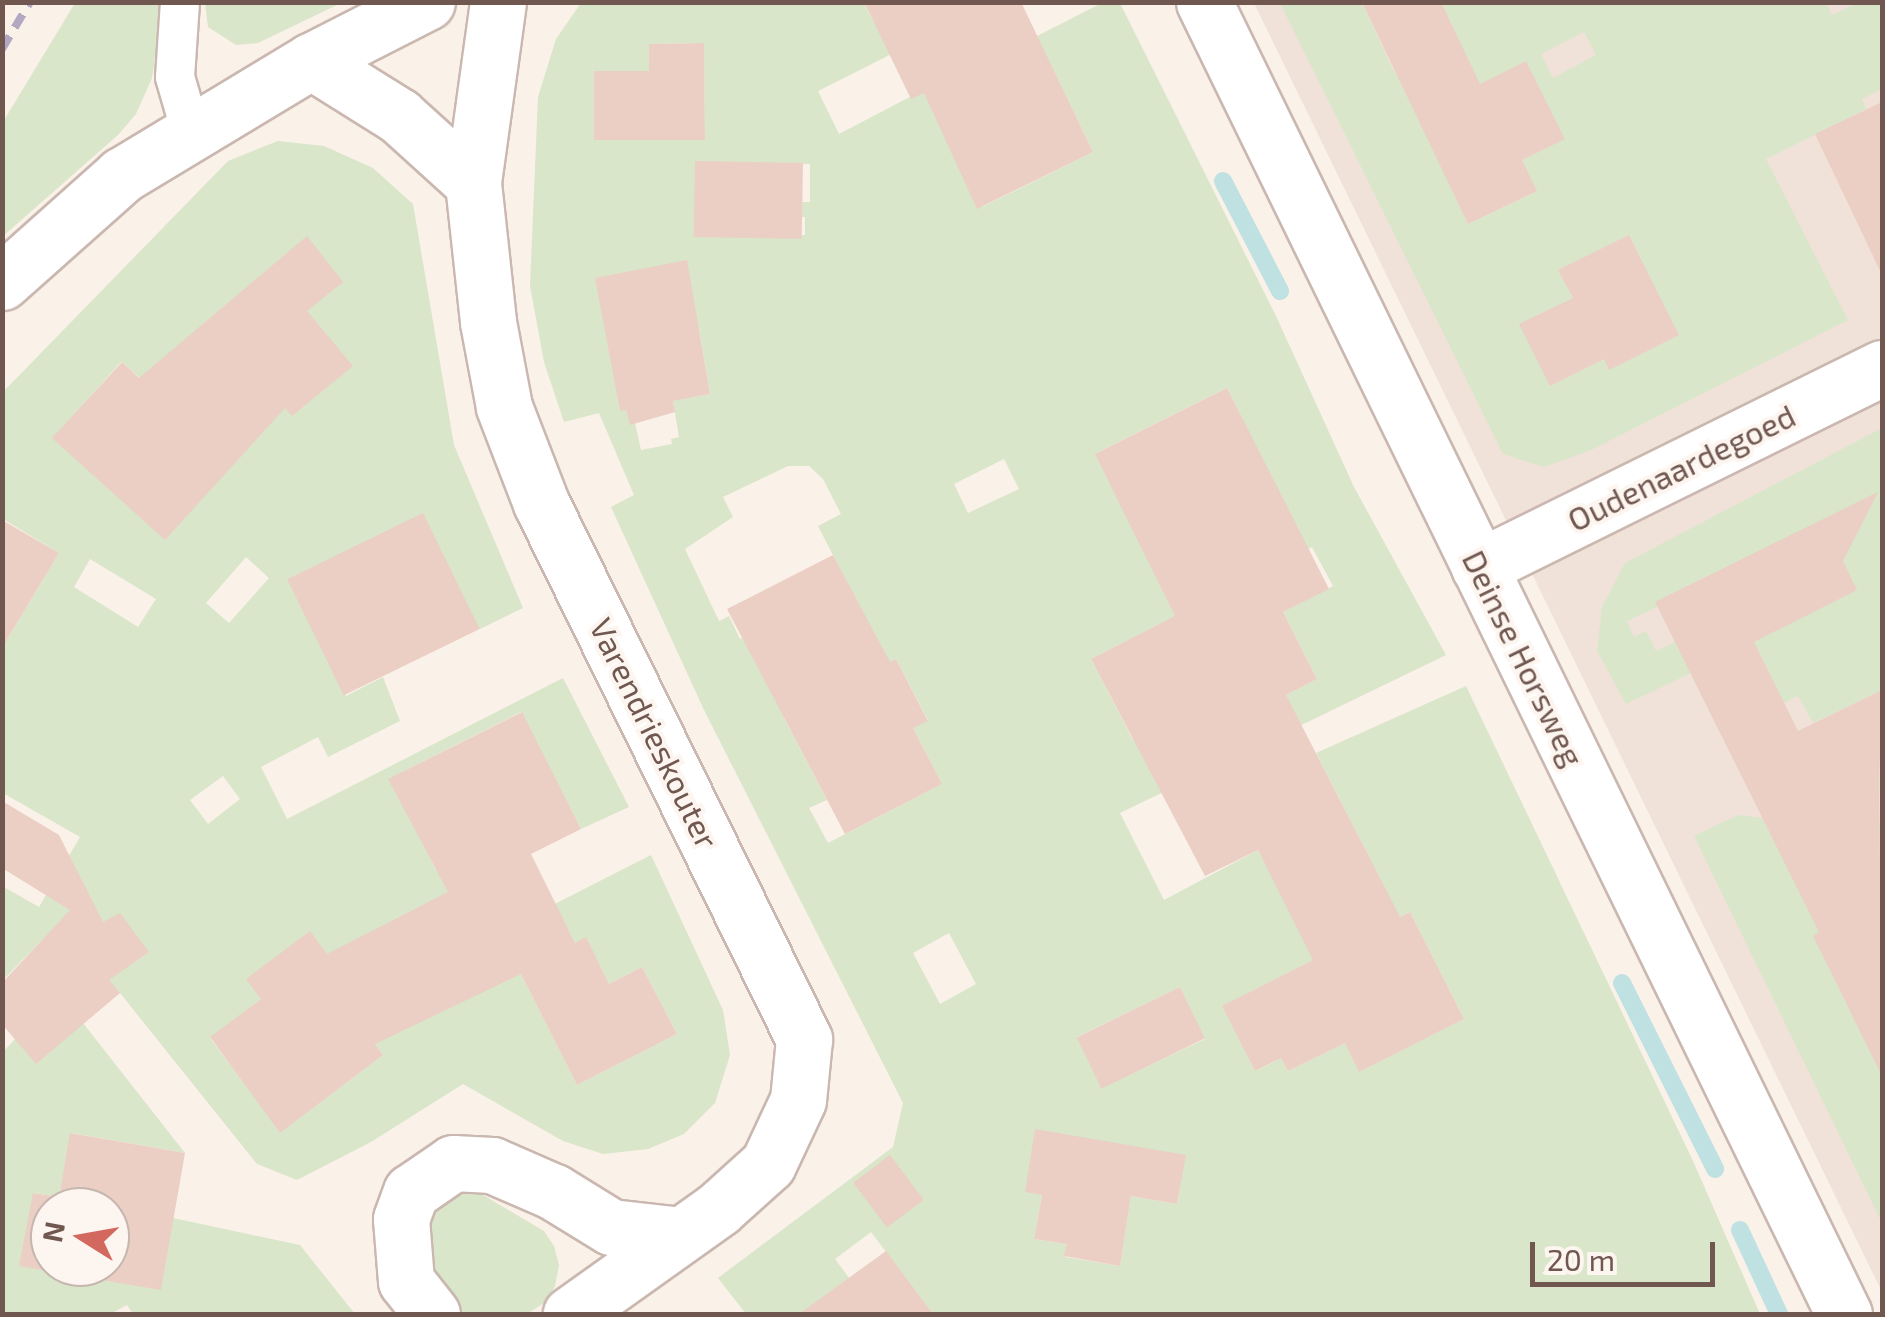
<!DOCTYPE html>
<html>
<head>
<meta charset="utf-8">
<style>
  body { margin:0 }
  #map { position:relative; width:1885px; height:1317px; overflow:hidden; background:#faf1e9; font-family:"Exo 2",sans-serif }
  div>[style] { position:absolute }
  .residential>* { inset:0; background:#f0e2d8 }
  .green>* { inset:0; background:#d9e6c9 }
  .stream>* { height:18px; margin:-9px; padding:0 9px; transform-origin:9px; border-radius:9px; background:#bfe1e1 }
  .building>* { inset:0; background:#ebcec4; transform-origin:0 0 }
  .roads { filter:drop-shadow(2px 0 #cab8b0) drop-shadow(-2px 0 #cab8b0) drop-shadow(0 2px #cab8b0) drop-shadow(0 -2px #cab8b0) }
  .lane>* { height:38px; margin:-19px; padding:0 19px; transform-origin:19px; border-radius:19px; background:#fff }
  .street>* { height:55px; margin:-27.5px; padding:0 27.5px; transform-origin:27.5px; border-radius:27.5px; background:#fff }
  .secondary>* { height:55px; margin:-27.5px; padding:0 27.5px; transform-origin:27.5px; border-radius:27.5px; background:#fff }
  .rail>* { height:8px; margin-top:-4px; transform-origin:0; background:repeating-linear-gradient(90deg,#b2a8c2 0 15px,transparent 0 25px) }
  span { translate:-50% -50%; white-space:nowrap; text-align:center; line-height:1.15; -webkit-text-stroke:8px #fdf5ef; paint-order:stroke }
  .street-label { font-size:32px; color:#705750 }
  .frame { position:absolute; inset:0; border:5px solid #705750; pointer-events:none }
  .north { position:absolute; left:30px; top:1187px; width:100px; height:100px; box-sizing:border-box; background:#fdf5ef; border:2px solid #c5b6af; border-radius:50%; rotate:281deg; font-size:28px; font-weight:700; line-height:40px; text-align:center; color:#705750 }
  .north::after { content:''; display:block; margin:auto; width:35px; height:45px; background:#d3685e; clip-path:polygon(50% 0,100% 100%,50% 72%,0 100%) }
  .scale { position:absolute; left:1530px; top:1242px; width:185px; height:45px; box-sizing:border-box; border:5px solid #705750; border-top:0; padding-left:12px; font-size:30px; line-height:35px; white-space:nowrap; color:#705750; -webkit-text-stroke:8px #fdf5ef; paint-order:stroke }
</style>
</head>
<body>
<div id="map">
  <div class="residential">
    <div style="clip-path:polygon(1254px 3px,1882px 3px,1882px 1292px)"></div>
  </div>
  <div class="green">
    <div style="clip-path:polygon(evenodd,1826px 2px,1832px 15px,1858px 3px,1882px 3px,1882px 89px,1862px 99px,1866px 109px,1766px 159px,1848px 320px,1589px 451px,1544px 467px,1503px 454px,1280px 3px,1362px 3px,1395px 74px,1460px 43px,1441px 3px,1826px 2px,1584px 32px,1596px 55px,1553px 78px,1541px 54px,1584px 32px,1826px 2px,1427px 137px,1564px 139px,1522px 160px,1536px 192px,1468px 224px,1427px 137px,1826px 2px,1629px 235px,1678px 335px,1609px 369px,1604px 359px,1550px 386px,1520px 324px,1573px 298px,1559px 270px,1629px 235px)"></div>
    <div style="clip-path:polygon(75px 3px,163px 3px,152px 78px,136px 114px,118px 135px,2px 237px,3px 122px)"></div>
    <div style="clip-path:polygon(205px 3px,341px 3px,258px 43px,236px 45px,208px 27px)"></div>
    <div style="clip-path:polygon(evenodd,581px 3px,864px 3px,873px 21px,993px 3px,818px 91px,839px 134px,927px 88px,982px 207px,1093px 152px,1037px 36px,1102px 3px,1120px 3px,1276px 316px,1354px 487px,1446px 655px,1120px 813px,1164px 900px,1258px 850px,1285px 902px,1370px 859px,1316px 753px,1466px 686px,1693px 1161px,1760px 1314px,933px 1314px,871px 1232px,835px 1259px,849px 1278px,803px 1314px,746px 1314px,718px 1278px,893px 1147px,903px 1103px,704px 710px,611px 507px,634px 495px,599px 413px,564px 422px,544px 362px,530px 286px,538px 97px,556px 39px,581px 3px,704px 43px,705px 140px,594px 140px,594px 71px,649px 71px,650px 44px,704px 43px,581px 3px,766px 163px,810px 164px,810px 202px,766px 202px,766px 163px,581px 3px,805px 217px,805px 235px,694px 236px,695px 219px,805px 217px,581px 3px,596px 278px,699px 329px,710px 394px,673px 401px,679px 437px,671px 439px,672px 444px,641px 450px,635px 423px,630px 424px,626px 410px,620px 410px,596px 278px,581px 3px,1227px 388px,1276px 487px,1097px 453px,1227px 388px,581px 3px,1004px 459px,1019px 489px,968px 513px,954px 484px,1004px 459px,581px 3px,788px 466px,809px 466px,823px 479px,841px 514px,818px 526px,848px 584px,740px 639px,729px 616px,719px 621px,685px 549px,733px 517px,723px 497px,788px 466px,581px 3px,1312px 547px,1333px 586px,1283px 612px,1317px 679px,1236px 721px,1222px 696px,1133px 740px,1091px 659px,1312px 547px,581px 3px,896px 659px,928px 720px,913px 728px,942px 784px,828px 843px,809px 808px,827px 800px,784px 718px,896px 659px,581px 3px,1410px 912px,1464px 1019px,1360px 1071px,1345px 1043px,1288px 1071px,1248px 993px,1410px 912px,581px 3px,949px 933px,976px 984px,940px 1004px,913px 953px,949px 933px,581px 3px,1180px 987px,1205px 1039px,1102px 1088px,1077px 1037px,1180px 987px,581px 3px,1225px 1011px,1276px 1060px,1276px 1061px,1255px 1071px,1225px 1011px,581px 3px,1185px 1156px,1177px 1204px,1131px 1196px,1120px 1266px,1065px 1257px,1067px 1244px,1034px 1239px,1042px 1195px,1185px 1156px)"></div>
    <div style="clip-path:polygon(evenodd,278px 141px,324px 146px,373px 168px,413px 204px,454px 445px,523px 608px,480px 629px,343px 628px,318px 641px,346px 696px,383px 677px,400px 721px,328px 757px,318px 737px,261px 767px,287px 819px,563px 678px,629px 807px,581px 829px,521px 712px,402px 772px,421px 811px,420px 838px,436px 870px,455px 861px,464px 950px,651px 855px,723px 1010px,730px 1055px,715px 1103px,684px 1134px,648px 1149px,603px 1154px,563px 1141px,463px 1084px,371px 1142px,297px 1180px,257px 1164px,120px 993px,48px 934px,3px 980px,2px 886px,39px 907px,80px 837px,3px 793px,3px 638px,7px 640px,59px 553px,3px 519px,3px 392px,228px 161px,278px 141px,307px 237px,307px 311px,237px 350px,203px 324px,307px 237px,278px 141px,121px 362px,122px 362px,234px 463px,53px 438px,121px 362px,278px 141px,246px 557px,269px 578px,229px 623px,206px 603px,246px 557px,278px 141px,90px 559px,156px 599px,138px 627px,74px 587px,90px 559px,278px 141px,223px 776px,240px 799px,208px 824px,190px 800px,223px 776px,278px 141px,562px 918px,575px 943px,586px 938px,609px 984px,642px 967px,677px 1034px,577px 1085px,520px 972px,562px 918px,278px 141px,261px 999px,344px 1001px,383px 1055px,281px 1132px,210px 1038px,261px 999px)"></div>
    <div style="clip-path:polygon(1882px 428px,1882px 690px,1813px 723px,1798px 696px,1720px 734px,1713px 719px,1735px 651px,1842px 559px,1834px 516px,1656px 602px,1657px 607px,1627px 621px,1634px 637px,1646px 631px,1656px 651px,1675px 642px,1691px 673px,1626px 704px,1597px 651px,1602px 607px,1625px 563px)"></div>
    <div style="clip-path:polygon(1882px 773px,1882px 900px,1813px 936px,1864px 1038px,1882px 1030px,1882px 1223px,1694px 836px,1738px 815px,1762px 818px,1788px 868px,1881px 821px,1879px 780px)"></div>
    <div style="clip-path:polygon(83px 1023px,185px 1153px,71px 1133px,59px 1197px,34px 1193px,50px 1267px,79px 1267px,162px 1282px,173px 1218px,300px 1245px,355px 1314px,133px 1314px,127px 1305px,110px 1314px,3px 1314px,3px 1052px,15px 1039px)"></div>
    <div style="clip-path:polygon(465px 1193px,483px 1195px,544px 1231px,554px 1246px,559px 1265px,555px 1286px,547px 1301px,527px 1314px,464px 1314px,427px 1267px,419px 1234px,438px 1199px)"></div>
  </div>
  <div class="stream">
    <div style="left:1223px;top:181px;width:124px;rotate:62.6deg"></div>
    <div style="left:1622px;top:983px;width:208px;rotate:63.4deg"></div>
    <div style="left:1740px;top:1230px;width:93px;rotate:65.1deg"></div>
  </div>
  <div class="building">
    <div style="clip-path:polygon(864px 2px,1021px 2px,1093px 152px,977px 209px,924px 93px,911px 99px)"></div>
    <div style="clip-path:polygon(1362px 2px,1441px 2px,1480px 84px,1526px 61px,1565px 139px,1522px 160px,1537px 191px,1468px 224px)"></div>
    <div style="clip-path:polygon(704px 43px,705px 140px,594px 140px,594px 71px,649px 71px,649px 44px)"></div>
    <div style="clip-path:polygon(1882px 102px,1882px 275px,1815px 134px)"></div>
    <div style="left:695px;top:161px;width:108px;height:76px;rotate:1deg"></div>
    <div style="clip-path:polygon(1629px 235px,1679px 335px,1609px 370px,1604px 359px,1550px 386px,1519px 324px,1573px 298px,1558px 270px)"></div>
    <div style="clip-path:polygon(307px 236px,343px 282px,307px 311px,353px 366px,292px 416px,285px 408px,165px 540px,52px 438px,122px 362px,139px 378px)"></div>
    <div style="clip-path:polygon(687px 260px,710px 394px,673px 401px,675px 412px,630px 425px,626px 410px,620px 411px,595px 278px)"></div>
    <div style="clip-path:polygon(1227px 388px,1329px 589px,1283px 612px,1317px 679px,1286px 695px,1400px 917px,1410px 912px,1464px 1019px,1359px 1072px,1345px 1043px,1288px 1071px,1281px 1058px,1255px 1071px,1222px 1006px,1313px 960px,1258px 850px,1205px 876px,1091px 659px,1175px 616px,1095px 454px)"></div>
    <div style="clip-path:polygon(1878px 492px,1843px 561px,1857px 590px,1754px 642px,1798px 731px,1882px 690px,1879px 784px,1882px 1076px,1813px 936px,1819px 932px,1655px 602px)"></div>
    <div style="left:423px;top:513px;width:129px;height:151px;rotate:64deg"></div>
    <div style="clip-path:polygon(2px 520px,59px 553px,2px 648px)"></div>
    <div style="clip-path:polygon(833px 555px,890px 662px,896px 659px,928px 721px,913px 728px,942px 784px,845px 834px,727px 609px)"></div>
    <div style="clip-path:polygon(522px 712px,581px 829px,531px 854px,575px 943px,586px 937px,609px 984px,642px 967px,677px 1034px,577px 1085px,521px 974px,375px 1044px,383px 1055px,280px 1133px,210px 1037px,261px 999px,246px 979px,310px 931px,327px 954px,448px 892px,388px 779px)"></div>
    <div style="clip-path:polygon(2px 801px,59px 835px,103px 922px,120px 913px,149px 952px,109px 980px,120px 993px,36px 1064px,2px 1024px,2px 983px,70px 910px,2px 868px)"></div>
    <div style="left:1180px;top:987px;width:57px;height:115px;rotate:64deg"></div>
    <div style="clip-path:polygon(1035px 1129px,1186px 1155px,1177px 1204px,1131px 1196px,1120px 1266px,1064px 1256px,1067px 1244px,1034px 1239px,1042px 1195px,1025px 1192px)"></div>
    <div style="clip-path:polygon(evenodd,70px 1133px,185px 1153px,161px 1290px,19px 1266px,33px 1193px,59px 1197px,70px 1133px,50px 1207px,110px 1207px,110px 1267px,50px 1267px,50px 1207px)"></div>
    <div style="left:890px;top:1155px;width:56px;height:46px;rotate:53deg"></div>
    <div style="clip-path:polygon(886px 1251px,933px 1314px,799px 1314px)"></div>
  </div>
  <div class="roads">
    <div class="lane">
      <div style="left:180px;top:2px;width:75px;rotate:93.8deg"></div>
      <div style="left:175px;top:77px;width:57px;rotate:73.8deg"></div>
    </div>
    <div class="street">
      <div style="left:498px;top:2px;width:183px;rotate:97.9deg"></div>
      <div style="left:473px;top:183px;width:140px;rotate:83.8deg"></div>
      <div style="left:488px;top:322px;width:86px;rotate:79.3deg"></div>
      <div style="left:504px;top:407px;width:103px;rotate:68.9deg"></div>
      <div style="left:541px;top:503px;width:597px;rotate:63.86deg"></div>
      <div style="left:804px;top:1039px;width:61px;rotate:95.6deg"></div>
      <div style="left:798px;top:1100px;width:71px;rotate:115.1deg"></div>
      <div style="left:768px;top:1164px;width:67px;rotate:138deg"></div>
      <div style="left:718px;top:1209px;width:181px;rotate:144.5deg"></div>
      <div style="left:311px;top:61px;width:104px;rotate:32deg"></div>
      <div style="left:399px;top:116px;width:100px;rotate:42.2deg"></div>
      <div style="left:1479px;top:567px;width:449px;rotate:-26.3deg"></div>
      <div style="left:432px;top:1314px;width:42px;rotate:-128.2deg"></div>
      <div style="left:406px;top:1281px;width:62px;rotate:-94.6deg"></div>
      <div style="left:401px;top:1219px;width:29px;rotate:-70deg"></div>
      <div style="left:411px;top:1192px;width:51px;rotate:-34.6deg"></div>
      <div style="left:453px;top:1163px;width:39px;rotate:3deg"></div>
      <div style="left:492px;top:1165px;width:68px;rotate:23.5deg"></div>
      <div style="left:554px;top:1192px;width:67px;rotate:31.6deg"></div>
      <div style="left:611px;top:1227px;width:69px;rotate:6.6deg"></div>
    </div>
    <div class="secondary">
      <div style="left:1204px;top:2px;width:1460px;rotate:64deg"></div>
      <div style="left:2px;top:282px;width:161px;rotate:-41.7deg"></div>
      <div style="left:122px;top:175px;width:221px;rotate:-31.1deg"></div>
      <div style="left:311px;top:61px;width:130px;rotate:-27deg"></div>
    </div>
  </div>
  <div class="rail">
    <div style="left:2px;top:49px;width:55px;rotate:-59.2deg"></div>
  </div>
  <div class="street-label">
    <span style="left:1681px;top:467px;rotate:-26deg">Oudenaardegoed</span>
    <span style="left:1524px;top:658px;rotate:64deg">Deinse Horsweg</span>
    <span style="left:655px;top:733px;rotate:64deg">Varendrieskouter</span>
  </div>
  <div class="frame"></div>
  <div class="north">N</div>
  <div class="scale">20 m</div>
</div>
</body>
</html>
